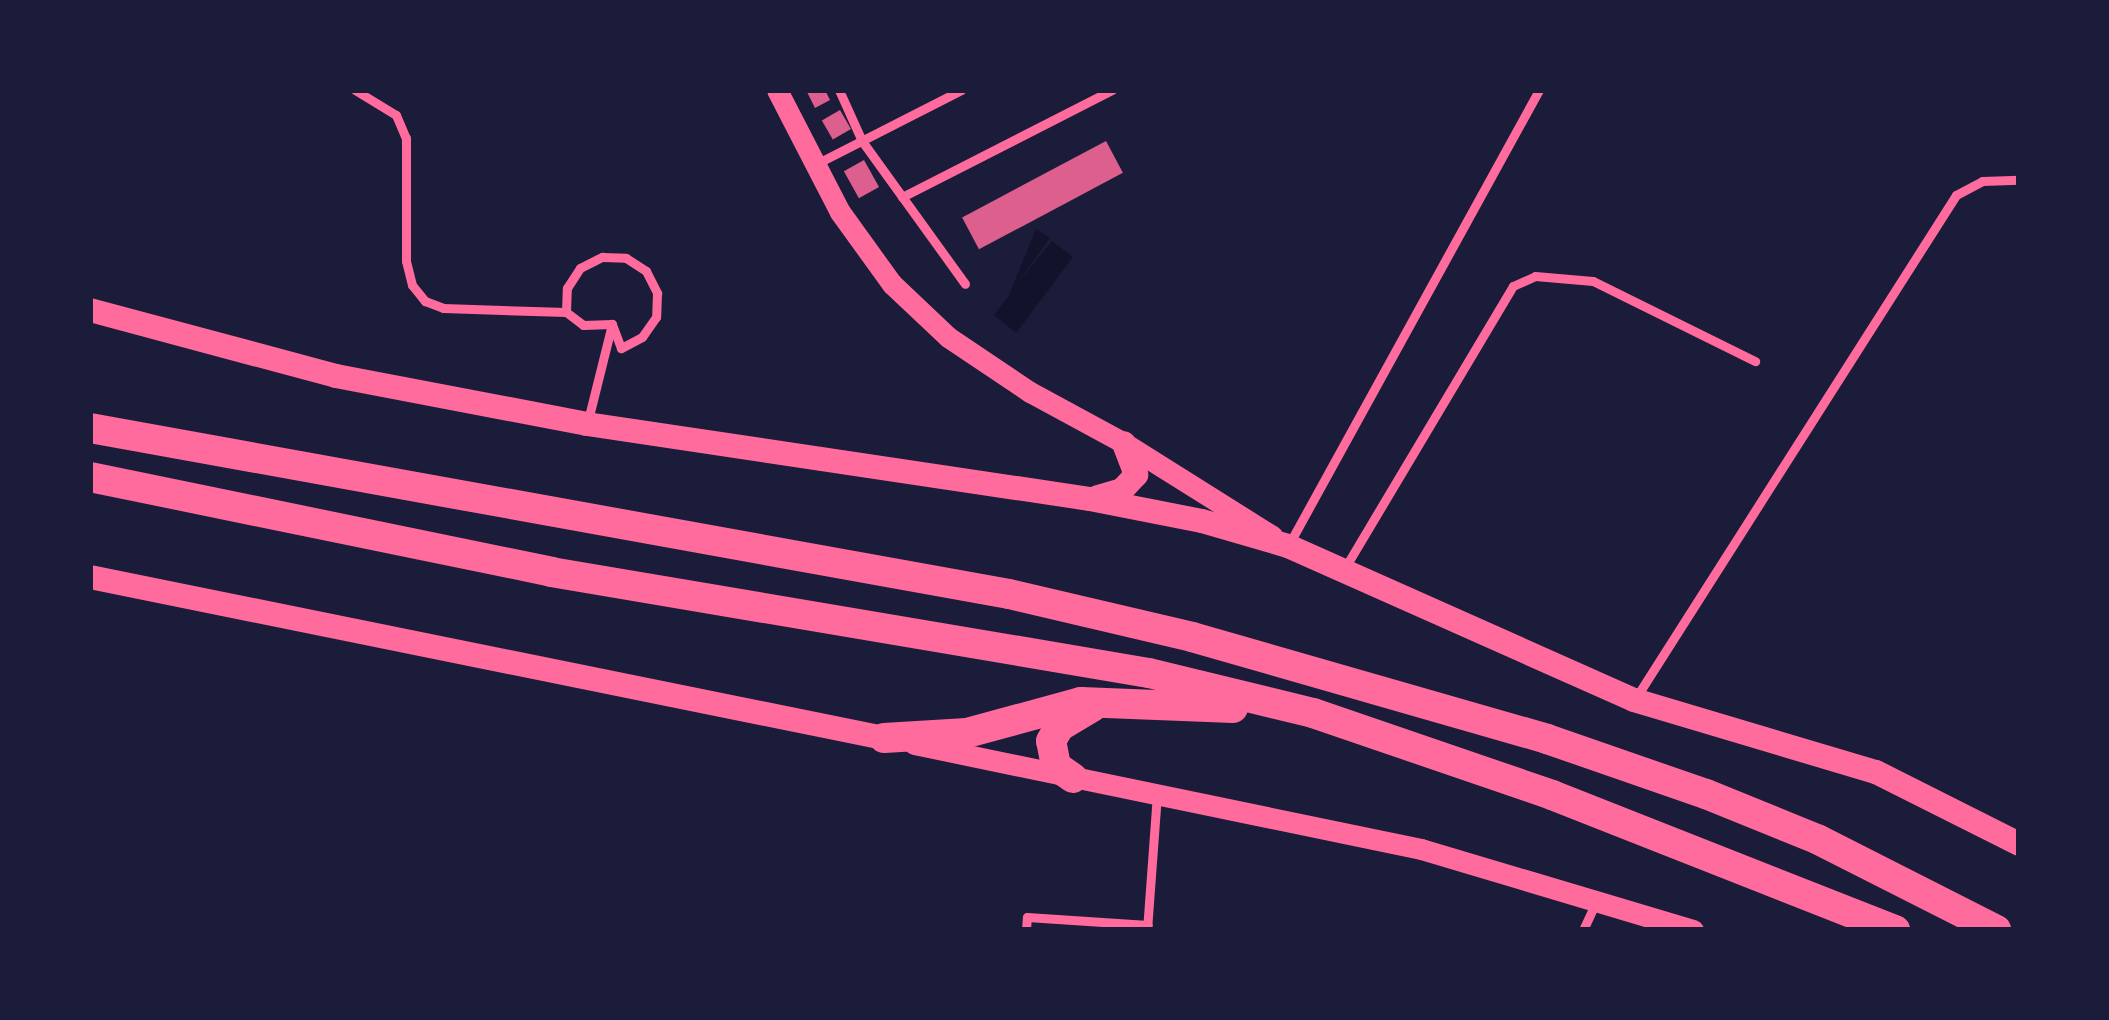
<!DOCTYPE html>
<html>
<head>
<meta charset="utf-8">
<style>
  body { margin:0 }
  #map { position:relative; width:2109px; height:1020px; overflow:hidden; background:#1b1b3a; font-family:"Archivo Narrow",sans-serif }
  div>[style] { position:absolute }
  .water>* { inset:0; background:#12122b }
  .building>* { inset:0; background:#dd5f8e; transform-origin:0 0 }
  .service>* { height:9px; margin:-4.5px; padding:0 4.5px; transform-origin:4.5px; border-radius:4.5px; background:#ff6b9d }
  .tertiary>* { height:21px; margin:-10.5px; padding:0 10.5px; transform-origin:10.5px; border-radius:10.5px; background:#ff6b9d }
  .secondary>* { height:24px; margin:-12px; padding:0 12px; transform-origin:12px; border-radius:12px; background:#ff6b9d }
  .trunk>* { height:30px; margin:-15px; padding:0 15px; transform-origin:15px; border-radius:15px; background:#ff6b9d }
  span { translate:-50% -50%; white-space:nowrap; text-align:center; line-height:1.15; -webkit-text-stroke:9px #1b1b3a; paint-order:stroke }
  .frame { position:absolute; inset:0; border:93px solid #1b1b3a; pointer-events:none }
</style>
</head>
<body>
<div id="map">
  <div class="water">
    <div style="clip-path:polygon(1036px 229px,1050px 238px,1013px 289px,1052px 241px,1073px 257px,1016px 333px,994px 315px,1008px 297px)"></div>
  </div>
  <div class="building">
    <div style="clip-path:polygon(806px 90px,825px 90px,830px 100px,815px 108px)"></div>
    <div style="left:840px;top:110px;width:22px;height:21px;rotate:60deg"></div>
    <div style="left:1106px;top:141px;width:36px;height:163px;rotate:62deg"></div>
    <div style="left:864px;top:160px;width:31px;height:23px;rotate:61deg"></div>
  </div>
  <div class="service">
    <div style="left:355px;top:90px;width:48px;rotate:31.4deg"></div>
    <div style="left:396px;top:115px;width:25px;rotate:67deg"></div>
    <div style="left:406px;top:138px;width:123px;rotate:90deg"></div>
    <div style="left:406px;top:261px;width:25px;rotate:76deg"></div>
    <div style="left:412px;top:285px;width:21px;rotate:51deg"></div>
    <div style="left:425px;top:301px;width:19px;rotate:21deg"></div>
    <div style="left:443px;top:308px;width:123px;rotate:1.9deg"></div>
    <div style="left:566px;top:312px;width:21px;rotate:37deg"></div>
    <div style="left:583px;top:325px;width:29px;rotate:-2deg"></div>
    <div style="left:612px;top:324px;width:103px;rotate:104deg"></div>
    <div style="left:839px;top:90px;width:56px;rotate:65.7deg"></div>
    <div style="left:862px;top:141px;width:176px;rotate:54.2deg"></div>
    <div style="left:816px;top:164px;width:163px;rotate:-27deg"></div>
    <div style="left:902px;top:197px;width:236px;rotate:-27deg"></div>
    <div style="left:566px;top:312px;width:24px;rotate:-88deg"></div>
    <div style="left:567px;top:288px;width:24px;rotate:-57deg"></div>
    <div style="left:580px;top:268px;width:25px;rotate:-27deg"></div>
    <div style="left:602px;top:257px;width:24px;rotate:2deg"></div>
    <div style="left:626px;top:258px;width:24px;rotate:33deg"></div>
    <div style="left:646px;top:271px;width:25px;rotate:63deg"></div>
    <div style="left:657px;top:293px;width:24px;rotate:92deg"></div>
    <div style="left:656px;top:317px;width:24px;rotate:125deg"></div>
    <div style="left:642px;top:337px;width:24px;rotate:152deg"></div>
    <div style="left:621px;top:348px;width:26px;rotate:-111deg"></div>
    <div style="left:1288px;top:546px;width:521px;rotate:-61.17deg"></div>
    <div style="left:1346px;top:566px;width:326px;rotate:-59.2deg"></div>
    <div style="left:1513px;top:286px;width:24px;rotate:-24deg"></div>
    <div style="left:1535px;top:276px;width:58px;rotate:4.9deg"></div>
    <div style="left:1593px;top:281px;width:181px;rotate:26.3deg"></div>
    <div style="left:1637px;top:696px;width:594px;rotate:-57.51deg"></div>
    <div style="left:1956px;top:195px;width:30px;rotate:-28deg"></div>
    <div style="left:1982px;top:181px;width:37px;rotate:-2deg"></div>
    <div style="left:1026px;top:930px;width:13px;rotate:-86deg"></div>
    <div style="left:1027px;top:917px;width:121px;rotate:3.8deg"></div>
    <div style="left:1147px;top:930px;width:135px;rotate:-85.8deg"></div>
    <div style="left:1583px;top:930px;width:31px;rotate:-65deg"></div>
  </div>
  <div class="tertiary">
    <div style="left:777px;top:90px;width:137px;rotate:62.7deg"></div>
    <div style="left:840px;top:212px;width:89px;rotate:54.2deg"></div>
    <div style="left:892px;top:284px;width:77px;rotate:43.4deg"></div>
    <div style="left:948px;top:337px;width:99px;rotate:33.9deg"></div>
    <div style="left:1030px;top:392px;width:107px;rotate:28.5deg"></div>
    <div style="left:1124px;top:443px;width:175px;rotate:32.1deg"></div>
    <div style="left:914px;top:744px;width:518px;rotate:11.7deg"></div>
    <div style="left:1421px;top:849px;width:284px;rotate:16.6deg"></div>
  </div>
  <div class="secondary">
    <div style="left:90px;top:310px;width:255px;rotate:15deg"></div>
    <div style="left:336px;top:376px;width:256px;rotate:10.8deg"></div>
    <div style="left:587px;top:424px;width:509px;rotate:8.48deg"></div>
    <div style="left:1090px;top:499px;width:114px;rotate:11.1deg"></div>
    <div style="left:1202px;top:521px;width:90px;rotate:16.2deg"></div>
    <div style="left:1288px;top:546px;width:379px;rotate:24deg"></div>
    <div style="left:1634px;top:700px;width:252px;rotate:16.6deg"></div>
    <div style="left:1876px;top:772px;width:160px;rotate:26.7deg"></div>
    <div style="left:1098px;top:497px;width:25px;rotate:-16deg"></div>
    <div style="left:1122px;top:490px;width:21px;rotate:-47deg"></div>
    <div style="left:1136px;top:475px;width:34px;rotate:-111deg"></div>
    <div style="left:90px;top:577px;width:810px;rotate:11.46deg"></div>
  </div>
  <div class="trunk">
    <div style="left:90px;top:428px;width:934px;rotate:10.24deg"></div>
    <div style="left:1009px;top:594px;width:188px;rotate:13.2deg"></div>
    <div style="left:1192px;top:637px;width:369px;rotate:16deg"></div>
    <div style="left:1547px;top:739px;width:168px;rotate:19.1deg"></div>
    <div style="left:1706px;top:794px;width:120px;rotate:22.1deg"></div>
    <div style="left:1817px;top:839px;width:201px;rotate:26.9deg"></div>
    <div style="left:90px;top:477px;width:471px;rotate:11.6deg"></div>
    <div style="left:551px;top:572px;width:606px;rotate:9.59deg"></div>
    <div style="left:1149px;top:673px;width:169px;rotate:13.7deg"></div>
    <div style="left:1313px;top:713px;width:253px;rotate:18.9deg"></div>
    <div style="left:1552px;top:795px;width:369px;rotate:21.5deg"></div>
    <div style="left:884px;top:738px;width:83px;rotate:-3.4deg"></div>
    <div style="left:967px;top:733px;width:118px;rotate:-15.2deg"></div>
    <div style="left:1081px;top:702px;width:152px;rotate:2.3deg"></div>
    <div style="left:1073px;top:778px;width:21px;rotate:-145deg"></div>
    <div style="left:1056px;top:766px;width:25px;rotate:-101deg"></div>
    <div style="left:1051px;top:741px;width:16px;rotate:-60deg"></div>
    <div style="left:1059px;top:727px;width:39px;rotate:-31deg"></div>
  </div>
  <div class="frame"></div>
</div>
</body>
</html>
